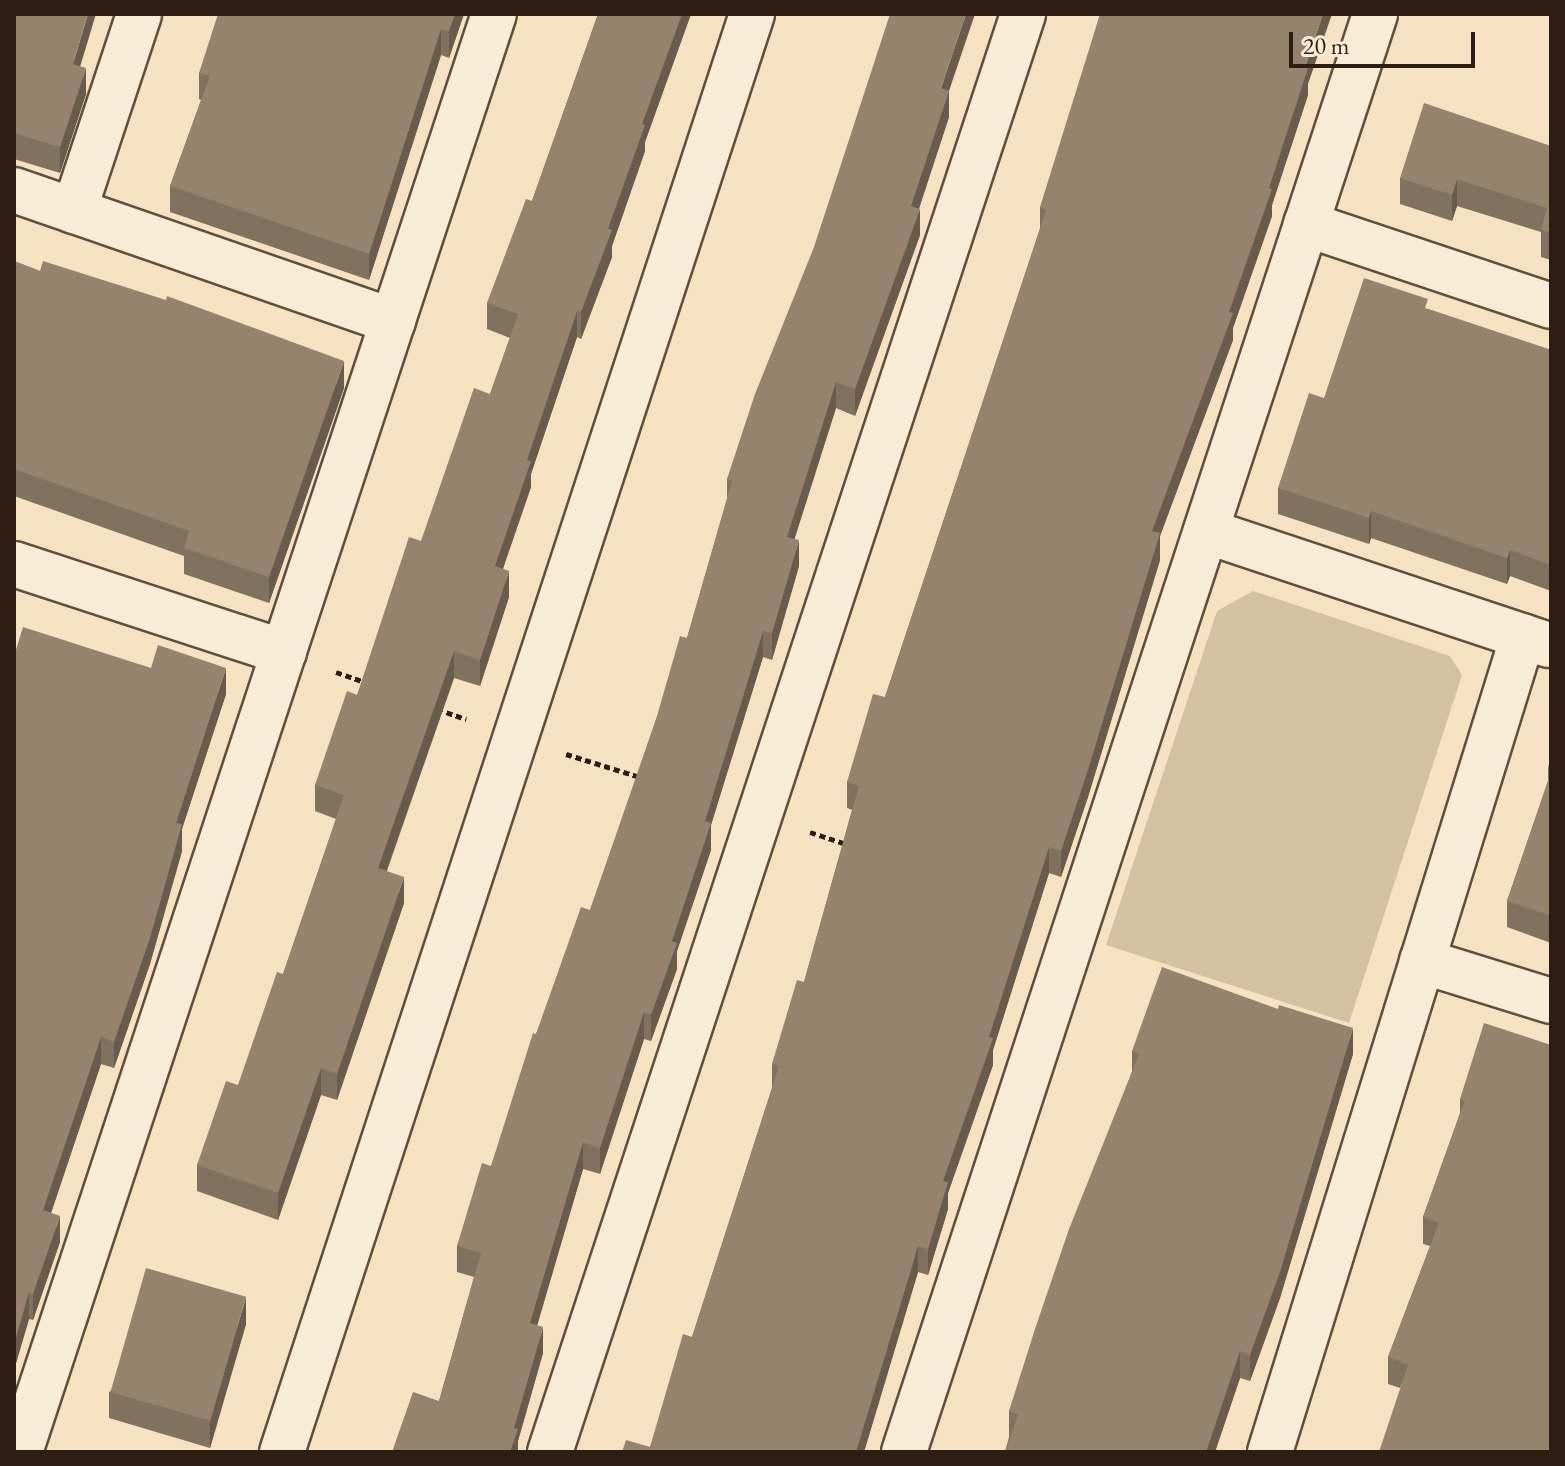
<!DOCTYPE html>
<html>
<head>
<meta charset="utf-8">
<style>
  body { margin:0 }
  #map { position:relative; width:1565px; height:1466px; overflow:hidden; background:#f6e2c2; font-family:"EB Garamond",serif }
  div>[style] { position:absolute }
  .green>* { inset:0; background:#d4c1a4 }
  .path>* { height:5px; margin-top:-2.5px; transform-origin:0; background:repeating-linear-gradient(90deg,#2e1d13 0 6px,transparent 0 10px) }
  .roads { filter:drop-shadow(2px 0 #604e3f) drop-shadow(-2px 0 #604e3f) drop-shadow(0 2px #604e3f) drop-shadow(0 -2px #604e3f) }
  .minor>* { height:44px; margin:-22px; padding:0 22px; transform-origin:22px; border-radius:22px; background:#f9ecd7 }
  .wall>* { inset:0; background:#81715f }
  .shaded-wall>* { inset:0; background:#695c4d }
  .building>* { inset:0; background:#96836e; transform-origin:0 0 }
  span { translate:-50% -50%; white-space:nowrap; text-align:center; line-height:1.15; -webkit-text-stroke:8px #f9ecd7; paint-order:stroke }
  .frame { position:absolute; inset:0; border:16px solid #2e1d13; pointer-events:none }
  .scale { position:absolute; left:1289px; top:32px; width:186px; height:36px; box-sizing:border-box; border:4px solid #2e1d13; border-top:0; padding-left:10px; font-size:24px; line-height:28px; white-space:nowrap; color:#2e1d13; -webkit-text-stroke:6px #f9ecd7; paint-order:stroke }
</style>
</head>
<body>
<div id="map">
  <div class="green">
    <div style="clip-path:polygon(1253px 591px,1450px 656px,1462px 675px,1349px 1023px,1106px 945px,1217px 611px)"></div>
  </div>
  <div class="path">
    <div style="left:336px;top:672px;width:34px;rotate:19deg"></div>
    <div style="left:437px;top:709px;width:31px;rotate:19deg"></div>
    <div style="left:566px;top:754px;width:77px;rotate:17.3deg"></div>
    <div style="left:810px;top:832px;width:41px;rotate:18.4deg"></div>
  </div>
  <div class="roads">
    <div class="minor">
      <div style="left:14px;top:190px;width:401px;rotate:19.1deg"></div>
      <div style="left:74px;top:211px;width:207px;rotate:-71.7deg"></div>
      <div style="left:1306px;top:224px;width:258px;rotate:18.5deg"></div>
      <div style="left:1206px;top:531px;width:361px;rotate:18.4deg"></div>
      <div style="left:14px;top:564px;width:284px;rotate:18.1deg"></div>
      <div style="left:1422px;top:961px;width:135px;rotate:17.2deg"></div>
      <div style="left:20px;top:1452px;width:1514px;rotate:-71.76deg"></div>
      <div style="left:282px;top:1452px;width:1513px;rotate:-71.9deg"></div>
      <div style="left:550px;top:1452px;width:1514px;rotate:-71.79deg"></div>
      <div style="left:904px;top:1452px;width:1513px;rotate:-71.86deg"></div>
      <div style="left:1270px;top:1452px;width:854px;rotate:-72.77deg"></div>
    </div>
  </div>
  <div class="wall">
    <div style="clip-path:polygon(14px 14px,80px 66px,86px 94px,60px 173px,14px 159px)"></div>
    <div style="clip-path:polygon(464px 14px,449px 58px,441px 55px,369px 280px,170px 212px,170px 186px,201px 100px,199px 99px,199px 73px)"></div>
    <div style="clip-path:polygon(598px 14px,691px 14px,645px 142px,645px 151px,612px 246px,612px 257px,581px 339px,577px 337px,531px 474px,531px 487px,503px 568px,509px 597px,480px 686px,454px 678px,387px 871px,404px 903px,337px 1100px,321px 1095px,278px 1220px,197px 1191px,197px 1165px,238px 1085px,283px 974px,336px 819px,315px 811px,315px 785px,357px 695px,421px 541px,490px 394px,510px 338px,487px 329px,487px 303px,532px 201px)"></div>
    <div style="clip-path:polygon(1308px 84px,1308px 95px,1272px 205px,1272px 216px,1233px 328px,1233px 340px,1160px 536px,1160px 560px,1088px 797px,1061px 877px,1049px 873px,993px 1050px,993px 1065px,948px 1193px,948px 1209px,928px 1275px,918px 1272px,864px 1452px,622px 1452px,650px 1447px,692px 1337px,772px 1088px,772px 1064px,804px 982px,852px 810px,847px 808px,847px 782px,885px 697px,1040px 229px,1040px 207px)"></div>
    <div style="clip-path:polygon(949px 91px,949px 117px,919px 209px,920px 235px,855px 416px,836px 408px,794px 539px,799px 566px,772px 660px,763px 657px,711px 825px,711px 850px,677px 951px,677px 969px,651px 1041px,644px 1039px,600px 1174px,583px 1169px,537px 1325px,543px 1353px,518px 1441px,518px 1452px,439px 1401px,474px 1277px,457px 1272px,457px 1246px,491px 1166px,536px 1034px,590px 910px,687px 638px,727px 499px,727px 479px)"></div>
    <div style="clip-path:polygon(1551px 146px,1551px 260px,1541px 257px,1541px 232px,1457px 206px,1452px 221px,1400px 204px,1400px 178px)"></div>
    <div style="clip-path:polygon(14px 261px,344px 388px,269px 603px,184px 574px,184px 556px,14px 496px)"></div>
    <div style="clip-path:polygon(1428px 309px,1551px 350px,1551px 591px,1510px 576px,1507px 584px,1371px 538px,1369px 544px,1278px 514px,1278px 488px,1324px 398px)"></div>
    <div style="clip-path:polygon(14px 656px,226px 694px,182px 829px,182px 851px,150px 964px,114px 1068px,101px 1064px,51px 1213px,60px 1242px,33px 1320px,29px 1319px,14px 1370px)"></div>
    <div style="clip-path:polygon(1551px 757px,1551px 943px,1507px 927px,1507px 901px,1548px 781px,1548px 768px)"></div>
    <div style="clip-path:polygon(1551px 1045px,1400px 1388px,1388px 1384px,1388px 1357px,1430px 1246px,1423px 1244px,1423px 1217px,1460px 1113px,1460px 1099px)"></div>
    <div style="clip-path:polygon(1132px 1051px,1353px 1054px,1280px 1298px,1250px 1381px,1240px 1378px,1215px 1452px,1005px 1452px,1009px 1437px,1009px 1411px,1132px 1072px)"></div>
    <div style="clip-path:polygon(246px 1324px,210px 1448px,109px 1418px,109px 1392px)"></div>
  </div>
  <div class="shaded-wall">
    <div style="clip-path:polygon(88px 14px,96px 14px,73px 90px,73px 64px)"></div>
    <div style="clip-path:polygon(455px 14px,464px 14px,449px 58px,449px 31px)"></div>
    <div style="clip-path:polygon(682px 14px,691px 14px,645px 142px,645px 151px,612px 246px,612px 257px,581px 339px,581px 312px,642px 124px)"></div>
    <div style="clip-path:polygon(966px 14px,975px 14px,949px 91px,949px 117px,911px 232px,911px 206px,941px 88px)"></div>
    <div style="clip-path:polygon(1323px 14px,1332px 14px,1308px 84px,1308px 95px,1272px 205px,1272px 216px,1233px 328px,1233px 340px,1160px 536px,1160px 560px,1088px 797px,1061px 877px,1061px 851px,1152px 531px,1229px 312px,1269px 188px,1305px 67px)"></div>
    <div style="clip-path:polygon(441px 29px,441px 55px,369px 280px,369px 254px)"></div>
    <div style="clip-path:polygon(86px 68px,86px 94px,60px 173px,60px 147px)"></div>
    <div style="clip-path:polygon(1457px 179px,1457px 206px,1452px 221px,1452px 195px)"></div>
    <div style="clip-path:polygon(920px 209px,920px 235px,855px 416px,855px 389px)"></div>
    <div style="clip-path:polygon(577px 311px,577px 337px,531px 474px,531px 487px,495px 592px,495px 566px,527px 460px)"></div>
    <div style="clip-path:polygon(344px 361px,344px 388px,269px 603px,269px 577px)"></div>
    <div style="clip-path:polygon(836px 382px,836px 408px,787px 563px,787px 537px)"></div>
    <div style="clip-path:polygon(1371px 511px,1371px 538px,1369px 544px,1369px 518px)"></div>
    <div style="clip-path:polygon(799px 540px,799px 566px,772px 660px,772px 633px)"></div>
    <div style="clip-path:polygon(1510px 550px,1510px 576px,1507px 584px,1507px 558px)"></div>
    <div style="clip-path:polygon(509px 571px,509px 597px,480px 686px,480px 660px)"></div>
    <div style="clip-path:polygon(763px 631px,763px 657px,711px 825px,711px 850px,677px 951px,677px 969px,651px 1041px,651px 1015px,705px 821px)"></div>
    <div style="clip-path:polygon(454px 651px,454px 678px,378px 894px,378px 868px)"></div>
    <div style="clip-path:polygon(226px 668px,226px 694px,182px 829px,182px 851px,150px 964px,114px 1068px,114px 1042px,176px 823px)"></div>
    <div style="clip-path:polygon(1049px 847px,1049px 873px,993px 1050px,993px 1065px,948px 1193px,948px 1209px,928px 1275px,928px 1249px,943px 1181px)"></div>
    <div style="clip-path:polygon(404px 877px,404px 903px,337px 1100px,337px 1074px)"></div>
    <div style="clip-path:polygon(644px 1012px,644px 1039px,600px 1174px,600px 1148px)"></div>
    <div style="clip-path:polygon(1353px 1028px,1353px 1054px,1280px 1298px,1250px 1381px,1250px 1355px)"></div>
    <div style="clip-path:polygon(101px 1037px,101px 1064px,43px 1237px,43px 1210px)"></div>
    <div style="clip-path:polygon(321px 1068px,321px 1095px,278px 1220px,278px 1193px)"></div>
    <div style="clip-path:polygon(583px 1142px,583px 1169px,530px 1350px,530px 1323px)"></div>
    <div style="clip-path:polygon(60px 1216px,60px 1242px,33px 1320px,33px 1294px)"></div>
    <div style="clip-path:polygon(918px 1246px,918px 1272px,864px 1452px,856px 1452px)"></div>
    <div style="clip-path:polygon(29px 1292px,29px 1319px,14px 1370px,14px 1344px)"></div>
    <div style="clip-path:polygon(246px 1297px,246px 1324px,210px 1448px,210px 1421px)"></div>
    <div style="clip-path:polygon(543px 1327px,543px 1353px,518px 1441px,518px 1452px,510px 1452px,514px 1428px)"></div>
    <div style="clip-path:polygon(1240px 1351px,1240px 1378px,1215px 1452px,1206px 1452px)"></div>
  </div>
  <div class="building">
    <div style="clip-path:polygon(14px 14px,88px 14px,73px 64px,86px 68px,60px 147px,14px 133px)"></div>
    <div style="clip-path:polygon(218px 14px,455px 14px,449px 31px,441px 29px,369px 254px,170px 186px,210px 76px,199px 73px)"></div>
    <div style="clip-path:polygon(598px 14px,682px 14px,642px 124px,645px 125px,608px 229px,612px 230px,581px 312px,577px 311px,527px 460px,531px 461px,495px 566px,509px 571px,480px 660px,454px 651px,378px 868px,404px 877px,337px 1074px,321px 1068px,278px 1193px,197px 1165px,226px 1081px,238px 1085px,277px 972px,283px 974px,344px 795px,315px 785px,347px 691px,357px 695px,409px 537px,421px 541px,474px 388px,490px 394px,518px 314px,487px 303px,526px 199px,532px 201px)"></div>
    <div style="clip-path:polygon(890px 14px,966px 14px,941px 88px,949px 91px,911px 206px,920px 209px,855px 389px,836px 382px,787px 537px,799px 540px,772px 633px,763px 631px,705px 821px,711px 823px,672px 941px,677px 943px,651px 1015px,644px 1012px,600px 1148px,583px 1142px,530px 1323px,543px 1327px,514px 1428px,518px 1429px,510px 1452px,392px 1452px,413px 1392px,439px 1401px,481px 1253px,457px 1246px,482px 1163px,491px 1166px,533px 1033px,536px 1034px,581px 907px,590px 910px,657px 716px,680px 636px,687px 638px,732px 481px,727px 479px,755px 394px,814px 247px)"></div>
    <div style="clip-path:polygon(1100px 14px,1323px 14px,1305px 67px,1308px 68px,1269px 188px,1272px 189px,1229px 312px,1233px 313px,1152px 531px,1160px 533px,1088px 770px,1061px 851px,1049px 847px,989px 1037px,993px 1038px,943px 1181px,948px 1182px,928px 1249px,918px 1246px,856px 1452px,622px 1452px,626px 1440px,650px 1447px,683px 1334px,692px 1337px,779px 1066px,772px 1064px,797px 980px,804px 982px,859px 786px,847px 782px,873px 694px,885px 697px,1046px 210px,1040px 207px)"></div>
    <div style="clip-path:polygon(1424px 103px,1551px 146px,1551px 233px,1541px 230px,1547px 208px,1457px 179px,1452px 195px,1400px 178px)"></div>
    <div style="clip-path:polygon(14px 261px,40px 271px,43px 261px,166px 300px,167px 296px,344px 361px,269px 577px,184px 548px,189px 531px,14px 469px)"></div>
    <div style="clip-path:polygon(1364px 278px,1428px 299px,1425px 308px,1551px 350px,1551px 565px,1510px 550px,1507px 558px,1371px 511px,1369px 518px,1278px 488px,1309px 393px,1324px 398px)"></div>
    <div style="clip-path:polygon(23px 627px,151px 668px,158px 645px,226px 668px,176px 823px,182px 824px,150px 938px,114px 1042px,101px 1037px,43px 1210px,60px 1216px,33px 1294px,29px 1292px,14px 1344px,14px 656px)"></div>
    <div style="clip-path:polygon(1551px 772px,1551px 916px,1507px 901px)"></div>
    <div style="clip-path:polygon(1162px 967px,1278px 1009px,1279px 1005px,1353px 1028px,1280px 1272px,1250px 1355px,1240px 1351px,1206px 1452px,1005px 1452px,1018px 1414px,1009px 1411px,1035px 1329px,1069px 1229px,1139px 1054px,1132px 1051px)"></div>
    <div style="clip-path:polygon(1484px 1023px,1551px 1045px,1551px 1452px,1379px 1452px,1408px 1365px,1388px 1357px,1439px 1223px,1423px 1217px,1465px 1100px,1460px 1099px)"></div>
    <div style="left:146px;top:1268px;width:104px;height:129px;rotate:16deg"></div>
  </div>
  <div class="frame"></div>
  <div class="scale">20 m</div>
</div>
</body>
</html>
